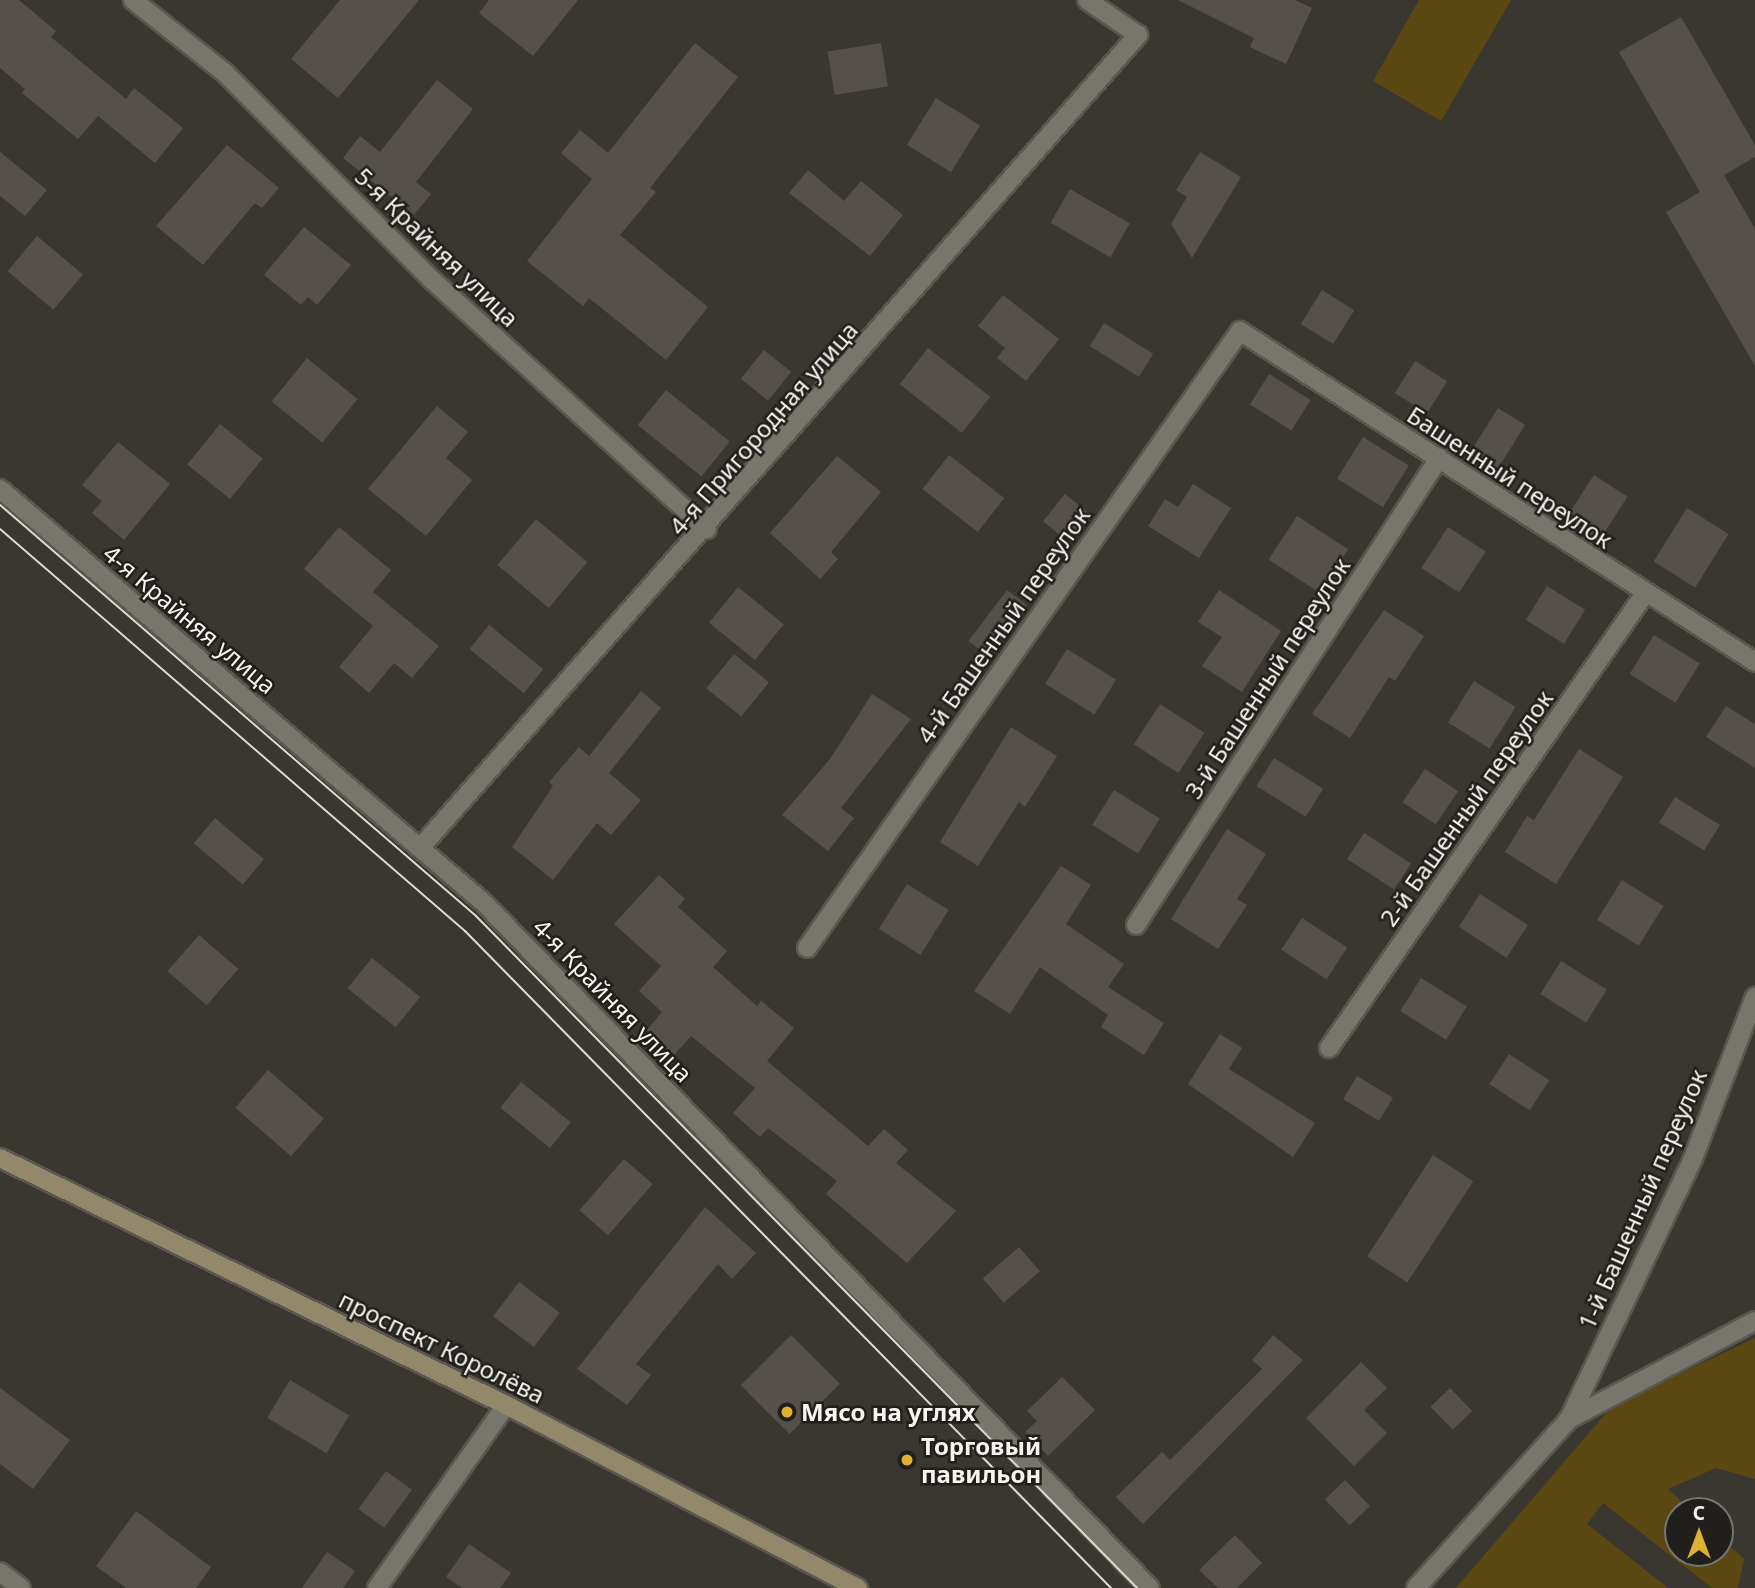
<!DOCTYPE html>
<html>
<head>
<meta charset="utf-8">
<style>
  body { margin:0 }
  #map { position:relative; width:1755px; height:1588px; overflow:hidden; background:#3a3730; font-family:"Noto Sans",sans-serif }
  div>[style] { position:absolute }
  .green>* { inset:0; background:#5b4711 }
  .building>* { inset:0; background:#55514a; transform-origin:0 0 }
  .roads { filter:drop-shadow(2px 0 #595750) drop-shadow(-2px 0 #595750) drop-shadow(0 2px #595750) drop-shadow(0 -2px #595750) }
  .street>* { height:18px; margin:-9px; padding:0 9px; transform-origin:9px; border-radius:9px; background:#78756d }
  .secondary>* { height:18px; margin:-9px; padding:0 9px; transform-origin:9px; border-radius:9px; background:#94886a }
  .tram>* { height:2px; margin:-1px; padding:0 1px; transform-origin:1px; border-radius:1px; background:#dddbd6 }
  .dots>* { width:19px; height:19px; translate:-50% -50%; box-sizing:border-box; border:4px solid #201f1b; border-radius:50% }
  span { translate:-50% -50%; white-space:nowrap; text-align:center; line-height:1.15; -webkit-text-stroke:5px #201f1b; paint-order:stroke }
  .street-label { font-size:24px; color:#f7f5f0 }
  .poi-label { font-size:24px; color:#f7f5f0; font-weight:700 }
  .left { translate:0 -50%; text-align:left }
  .north { position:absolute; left:1664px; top:1497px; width:70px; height:70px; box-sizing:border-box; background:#201f1b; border:2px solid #767570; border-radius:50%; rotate:0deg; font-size:19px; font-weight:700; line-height:28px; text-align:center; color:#f7f5f0 }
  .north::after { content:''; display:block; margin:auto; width:24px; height:32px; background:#deb133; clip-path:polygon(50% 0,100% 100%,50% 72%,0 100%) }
</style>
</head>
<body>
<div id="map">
  <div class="green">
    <div style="clip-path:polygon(1419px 0,1511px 0,1441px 121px,1373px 81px)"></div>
    <div style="clip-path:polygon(1755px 1338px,1755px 1479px,1716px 1468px,1668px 1489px,1692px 1511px,1678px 1511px,1678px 1553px,1720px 1553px,1720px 1537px,1744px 1559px,1738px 1588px,1712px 1588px,1603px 1503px,1587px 1524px,1668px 1588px,1456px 1588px,1612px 1406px)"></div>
  </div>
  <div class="building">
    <div style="clip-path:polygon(0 0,19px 0,56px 31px,51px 37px,126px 99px,134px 88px,183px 128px,155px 163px,98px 116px,78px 139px,22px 93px,25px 89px,0 68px)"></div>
    <div style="clip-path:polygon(340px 0,419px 0,338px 98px,291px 59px)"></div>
    <div style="clip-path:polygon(489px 0,578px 0,533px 56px,479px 13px)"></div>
    <div style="clip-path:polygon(1178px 0,1295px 0,1312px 8px,1286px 64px,1250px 47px,1254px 38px)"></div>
    <div style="clip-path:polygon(1681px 17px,1755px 145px,1755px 157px,1724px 175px,1755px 229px,1755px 366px,1666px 212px,1700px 192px,1619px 52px)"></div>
    <div style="clip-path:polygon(695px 43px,738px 77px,650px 188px,656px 192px,620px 235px,708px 307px,666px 360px,589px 298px,583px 306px,527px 261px,592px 179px,561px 153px,580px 130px,608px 153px)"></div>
    <div style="left:881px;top:43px;width:44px;height:54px;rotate:81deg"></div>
    <div style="clip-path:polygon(437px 80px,473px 109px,416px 182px,431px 194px,414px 215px,343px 158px,360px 136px,380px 152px)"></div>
    <div style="left:936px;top:98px;width:52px;height:55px;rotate:32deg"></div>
    <div style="clip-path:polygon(227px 145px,279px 188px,262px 208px,255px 203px,203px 265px,156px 226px)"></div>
    <div style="clip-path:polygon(0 152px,47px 190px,25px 216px,0 196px)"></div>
    <div style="clip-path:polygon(1200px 152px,1241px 177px,1192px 258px,1171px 224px,1187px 197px,1176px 190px)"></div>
    <div style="clip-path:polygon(808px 170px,844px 201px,861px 181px,903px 215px,870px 256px,789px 193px)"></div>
    <div style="left:1070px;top:189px;width:69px;height:39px;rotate:30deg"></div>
    <div style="clip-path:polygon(304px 227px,351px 265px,317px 305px,308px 297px,301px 305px,264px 275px)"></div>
    <div style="left:37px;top:236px;width:60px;height:46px;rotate:40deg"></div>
    <div style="left:1322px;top:290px;width:38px;height:40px;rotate:32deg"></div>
    <div style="clip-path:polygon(1003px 295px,1059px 339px,1026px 381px,997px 358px,1005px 348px,978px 326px)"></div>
    <div style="left:1104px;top:323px;width:58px;height:27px;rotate:32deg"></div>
    <div style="left:928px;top:348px;width:79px;height:46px;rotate:38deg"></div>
    <div style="left:764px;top:350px;width:35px;height:37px;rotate:39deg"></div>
    <div style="left:307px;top:358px;width:65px;height:56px;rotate:39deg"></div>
    <div style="left:1415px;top:361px;width:38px;height:38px;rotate:32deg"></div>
    <div style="left:1269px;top:374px;width:49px;height:36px;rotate:32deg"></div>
    <div style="left:666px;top:390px;width:82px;height:45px;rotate:39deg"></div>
    <div style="clip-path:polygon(437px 406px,468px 432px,446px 458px,472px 480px,426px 536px,368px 489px)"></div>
    <div style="left:1498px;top:408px;width:32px;height:51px;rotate:32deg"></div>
    <div style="left:220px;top:424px;width:55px;height:52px;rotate:39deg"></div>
    <div style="left:1363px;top:437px;width:54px;height:49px;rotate:32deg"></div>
    <div style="clip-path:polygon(118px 442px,170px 484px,124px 540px,92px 513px,102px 501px,82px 485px)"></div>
    <div style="left:949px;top:455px;width:70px;height:43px;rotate:38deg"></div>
    <div style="clip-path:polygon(837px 456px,881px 492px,831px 552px,838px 559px,820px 579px,770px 533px)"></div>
    <div style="left:1594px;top:475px;width:40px;height:52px;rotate:33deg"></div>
    <div style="clip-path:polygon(1193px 484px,1231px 508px,1199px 558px,1148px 526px,1165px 499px,1178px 507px)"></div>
    <div style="left:1065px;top:494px;width:35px;height:35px;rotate:39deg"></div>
    <div style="left:1687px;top:508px;width:49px;height:63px;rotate:32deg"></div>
    <div style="left:1297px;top:516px;width:61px;height:52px;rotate:33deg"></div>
    <div style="left:536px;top:519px;width:67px;height:60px;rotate:40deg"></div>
    <div style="clip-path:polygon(339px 527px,391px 570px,373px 592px,439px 646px,412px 678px,394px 663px,369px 693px,339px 667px,373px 626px,304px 569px)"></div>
    <div style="left:1448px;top:527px;width:45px;height:49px;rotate:33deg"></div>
    <div style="left:1547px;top:586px;width:45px;height:40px;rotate:32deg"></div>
    <div style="left:738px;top:587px;width:59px;height:46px;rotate:39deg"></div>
    <div style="left:1007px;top:590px;width:25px;height:64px;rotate:37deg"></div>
    <div style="clip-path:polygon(1219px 590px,1281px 631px,1242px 692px,1202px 666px,1222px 637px,1198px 622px)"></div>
    <div style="clip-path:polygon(1384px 610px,1424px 636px,1395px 681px,1389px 677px,1350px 738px,1312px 714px)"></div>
    <div style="left:489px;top:625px;width:70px;height:31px;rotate:39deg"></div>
    <div style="left:1654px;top:635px;width:54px;height:46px;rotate:32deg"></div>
    <div style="left:1067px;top:649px;width:58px;height:41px;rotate:32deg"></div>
    <div style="left:734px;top:654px;width:45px;height:44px;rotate:39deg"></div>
    <div style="left:1474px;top:681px;width:49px;height:49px;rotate:32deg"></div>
    <div style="clip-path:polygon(641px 691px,661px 708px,609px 773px,641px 800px,611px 835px,597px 823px,553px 880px,512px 847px,553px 786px,549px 782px,579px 747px,589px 756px)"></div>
    <div style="clip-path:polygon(872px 694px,911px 719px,841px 808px,854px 818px,828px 851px,782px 815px,830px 759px)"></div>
    <div style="left:1160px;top:704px;width:53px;height:48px;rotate:33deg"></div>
    <div style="clip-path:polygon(1726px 706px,1755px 724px,1755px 768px,1706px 737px)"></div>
    <div style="clip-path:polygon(1011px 727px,1057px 756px,1025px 807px,1019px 802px,978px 866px,940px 842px)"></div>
    <div style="clip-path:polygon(1579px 749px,1623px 777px,1556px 884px,1505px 852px,1527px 816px,1534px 820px)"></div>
    <div style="left:1274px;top:758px;width:58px;height:33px;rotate:32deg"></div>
    <div style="left:1425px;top:769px;width:40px;height:40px;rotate:34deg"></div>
    <div style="left:1114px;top:790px;width:54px;height:41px;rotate:32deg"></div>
    <div style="left:1675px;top:797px;width:53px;height:30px;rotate:32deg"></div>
    <div style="left:215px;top:818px;width:64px;height:33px;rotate:40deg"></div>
    <div style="clip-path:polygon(1227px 829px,1266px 854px,1237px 899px,1247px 905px,1218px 949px,1171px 919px)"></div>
    <div style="left:1364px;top:833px;width:56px;height:31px;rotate:33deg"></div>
    <div style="clip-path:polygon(1061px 866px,1091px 885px,1066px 924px,1124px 964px,1108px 987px,1164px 1023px,1144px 1055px,1101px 1027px,1108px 1015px,1040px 967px,1010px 1014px,974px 991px)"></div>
    <div style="clip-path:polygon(659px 875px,685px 899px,678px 907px,727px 951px,713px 967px,757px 1006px,761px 1001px,794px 1028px,767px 1061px,868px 1146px,884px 1129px,908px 1150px,896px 1163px,956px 1211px,907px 1263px,826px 1194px,837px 1181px,768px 1128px,760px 1137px,733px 1113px,755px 1088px,691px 1036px,674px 1055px,647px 1030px,662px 1012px,639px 991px,661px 966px,614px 924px)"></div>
    <div style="left:1622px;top:880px;width:49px;height:47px;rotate:32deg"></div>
    <div style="left:907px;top:884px;width:49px;height:53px;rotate:32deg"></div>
    <div style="left:1480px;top:894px;width:57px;height:39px;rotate:33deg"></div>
    <div style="left:1302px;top:918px;width:54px;height:38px;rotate:33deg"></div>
    <div style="left:199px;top:935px;width:52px;height:48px;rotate:41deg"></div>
    <div style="left:372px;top:958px;width:62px;height:39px;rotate:39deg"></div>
    <div style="left:1561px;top:961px;width:54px;height:39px;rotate:32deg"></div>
    <div style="left:1421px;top:978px;width:54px;height:39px;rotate:32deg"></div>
    <div style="clip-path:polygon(1220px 1034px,1242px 1048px,1229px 1069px,1315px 1123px,1293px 1157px,1188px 1084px)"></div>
    <div style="left:1509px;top:1054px;width:48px;height:36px;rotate:33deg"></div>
    <div style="left:268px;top:1070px;width:74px;height:50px;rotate:41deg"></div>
    <div style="left:1357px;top:1076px;width:42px;height:27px;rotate:31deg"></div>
    <div style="left:521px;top:1082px;width:64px;height:33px;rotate:39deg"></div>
    <div style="left:1433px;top:1155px;width:48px;height:121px;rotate:33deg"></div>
    <div style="left:624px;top:1159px;width:38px;height:68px;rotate:41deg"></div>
    <div style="clip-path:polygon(705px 1207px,756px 1253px,732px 1279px,718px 1264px,636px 1364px,651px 1375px,627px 1405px,577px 1369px)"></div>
    <div style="left:1019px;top:1247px;width:32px;height:48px;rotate:49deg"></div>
    <div style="left:519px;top:1282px;width:51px;height:43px;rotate:37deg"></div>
    <div style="left:791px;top:1335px;width:69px;height:71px;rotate:45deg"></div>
    <div style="clip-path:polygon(1273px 1335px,1303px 1360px,1143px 1524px,1116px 1497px,1162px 1452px,1170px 1460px,1262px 1369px,1252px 1360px)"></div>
    <div style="clip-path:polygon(1361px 1362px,1387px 1388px,1364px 1410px,1387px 1433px,1354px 1466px,1306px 1418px)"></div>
    <div style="clip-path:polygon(1062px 1377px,1095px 1410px,1048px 1456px,1025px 1432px,1037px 1421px,1027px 1411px)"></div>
    <div style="left:290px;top:1380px;width:69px;height:44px;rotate:31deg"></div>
    <div style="clip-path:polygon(0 1388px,70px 1440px,33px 1489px,0 1464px)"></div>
    <div style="left:1450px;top:1388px;width:32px;height:27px;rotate:46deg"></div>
    <div style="left:386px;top:1471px;width:32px;height:47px;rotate:36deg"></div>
    <div style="left:1345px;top:1480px;width:36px;height:28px;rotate:46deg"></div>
    <div style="clip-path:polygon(136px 1511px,211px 1567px,196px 1588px,126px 1588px,96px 1566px)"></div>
    <div style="clip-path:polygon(1235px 1535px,1262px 1563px,1237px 1588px,1218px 1588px,1199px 1570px)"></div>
    <div style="clip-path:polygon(469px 1544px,511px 1573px,500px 1588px,462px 1588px,446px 1577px)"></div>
    <div style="clip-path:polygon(327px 1552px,355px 1571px,343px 1588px,302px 1588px)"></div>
  </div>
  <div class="roads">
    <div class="street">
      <div style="left:133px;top:0;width:116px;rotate:38.4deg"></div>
      <div style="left:224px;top:72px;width:294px;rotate:45deg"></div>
      <div style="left:432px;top:280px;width:371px;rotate:42.2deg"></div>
      <div style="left:0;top:489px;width:637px;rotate:40.54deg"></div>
      <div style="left:484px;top:903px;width:955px;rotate:45.81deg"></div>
      <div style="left:420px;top:848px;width:1085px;rotate:-48.55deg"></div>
      <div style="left:1138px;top:35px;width:62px;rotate:-145.5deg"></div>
      <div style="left:1136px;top:925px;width:557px;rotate:-57.02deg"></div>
      <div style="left:807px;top:948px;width:754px;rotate:-54.94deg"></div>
      <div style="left:1240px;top:331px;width:612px;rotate:32.73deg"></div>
      <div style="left:1329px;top:1048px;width:552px;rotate:-55.19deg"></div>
      <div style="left:1569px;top:1419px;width:286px;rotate:-64.5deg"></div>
      <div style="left:1692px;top:1161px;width:176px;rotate:-69deg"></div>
      <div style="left:0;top:1572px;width:26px;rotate:37deg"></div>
      <div style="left:377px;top:1588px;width:224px;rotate:-54.8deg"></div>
      <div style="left:1416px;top:1588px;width:228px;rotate:-47.8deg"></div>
      <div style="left:1569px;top:1419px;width:210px;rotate:-27.8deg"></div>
    </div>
    <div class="secondary">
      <div style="left:0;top:1158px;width:563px;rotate:26.02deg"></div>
      <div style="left:506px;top:1405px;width:397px;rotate:27.5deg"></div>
    </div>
  </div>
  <div class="tram">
    <div style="left:0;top:505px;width:629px;rotate:40.81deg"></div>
    <div style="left:476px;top:916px;width:943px;rotate:45.47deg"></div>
    <div style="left:0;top:529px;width:615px;rotate:40.84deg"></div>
    <div style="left:465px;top:931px;width:921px;rotate:45.48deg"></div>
  </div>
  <div class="dots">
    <div style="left:787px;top:1412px;background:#deb133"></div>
    <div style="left:907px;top:1460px;background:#deb133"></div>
  </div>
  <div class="street-label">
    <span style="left:437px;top:247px;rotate:44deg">5-я Крайняя улица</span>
    <span style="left:763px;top:428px;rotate:-49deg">4-я Пригородная улица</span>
    <span style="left:1510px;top:477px;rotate:33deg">Башенный переулок</span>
    <span style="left:190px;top:619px;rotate:40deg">4-я Крайняя улица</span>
    <span style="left:1003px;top:625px;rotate:-55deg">4-й Башенный переулок</span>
    <span style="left:1267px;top:678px;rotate:-57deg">3-й Башенный переулок</span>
    <span style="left:1466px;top:808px;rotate:-55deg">2-й Башенный переулок</span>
    <span style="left:613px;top:1000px;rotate:46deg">4-я Крайняя улица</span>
    <span style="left:1642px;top:1199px;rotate:-66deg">1-й Башенный переулок</span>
    <span style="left:442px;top:1347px;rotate:26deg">проспект Королёва</span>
  </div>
  <div class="poi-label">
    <span class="left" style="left:801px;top:1412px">Мясо на углях</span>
    <span class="left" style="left:921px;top:1460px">Торговый<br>павильон</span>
  </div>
  <div class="north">С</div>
</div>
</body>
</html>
